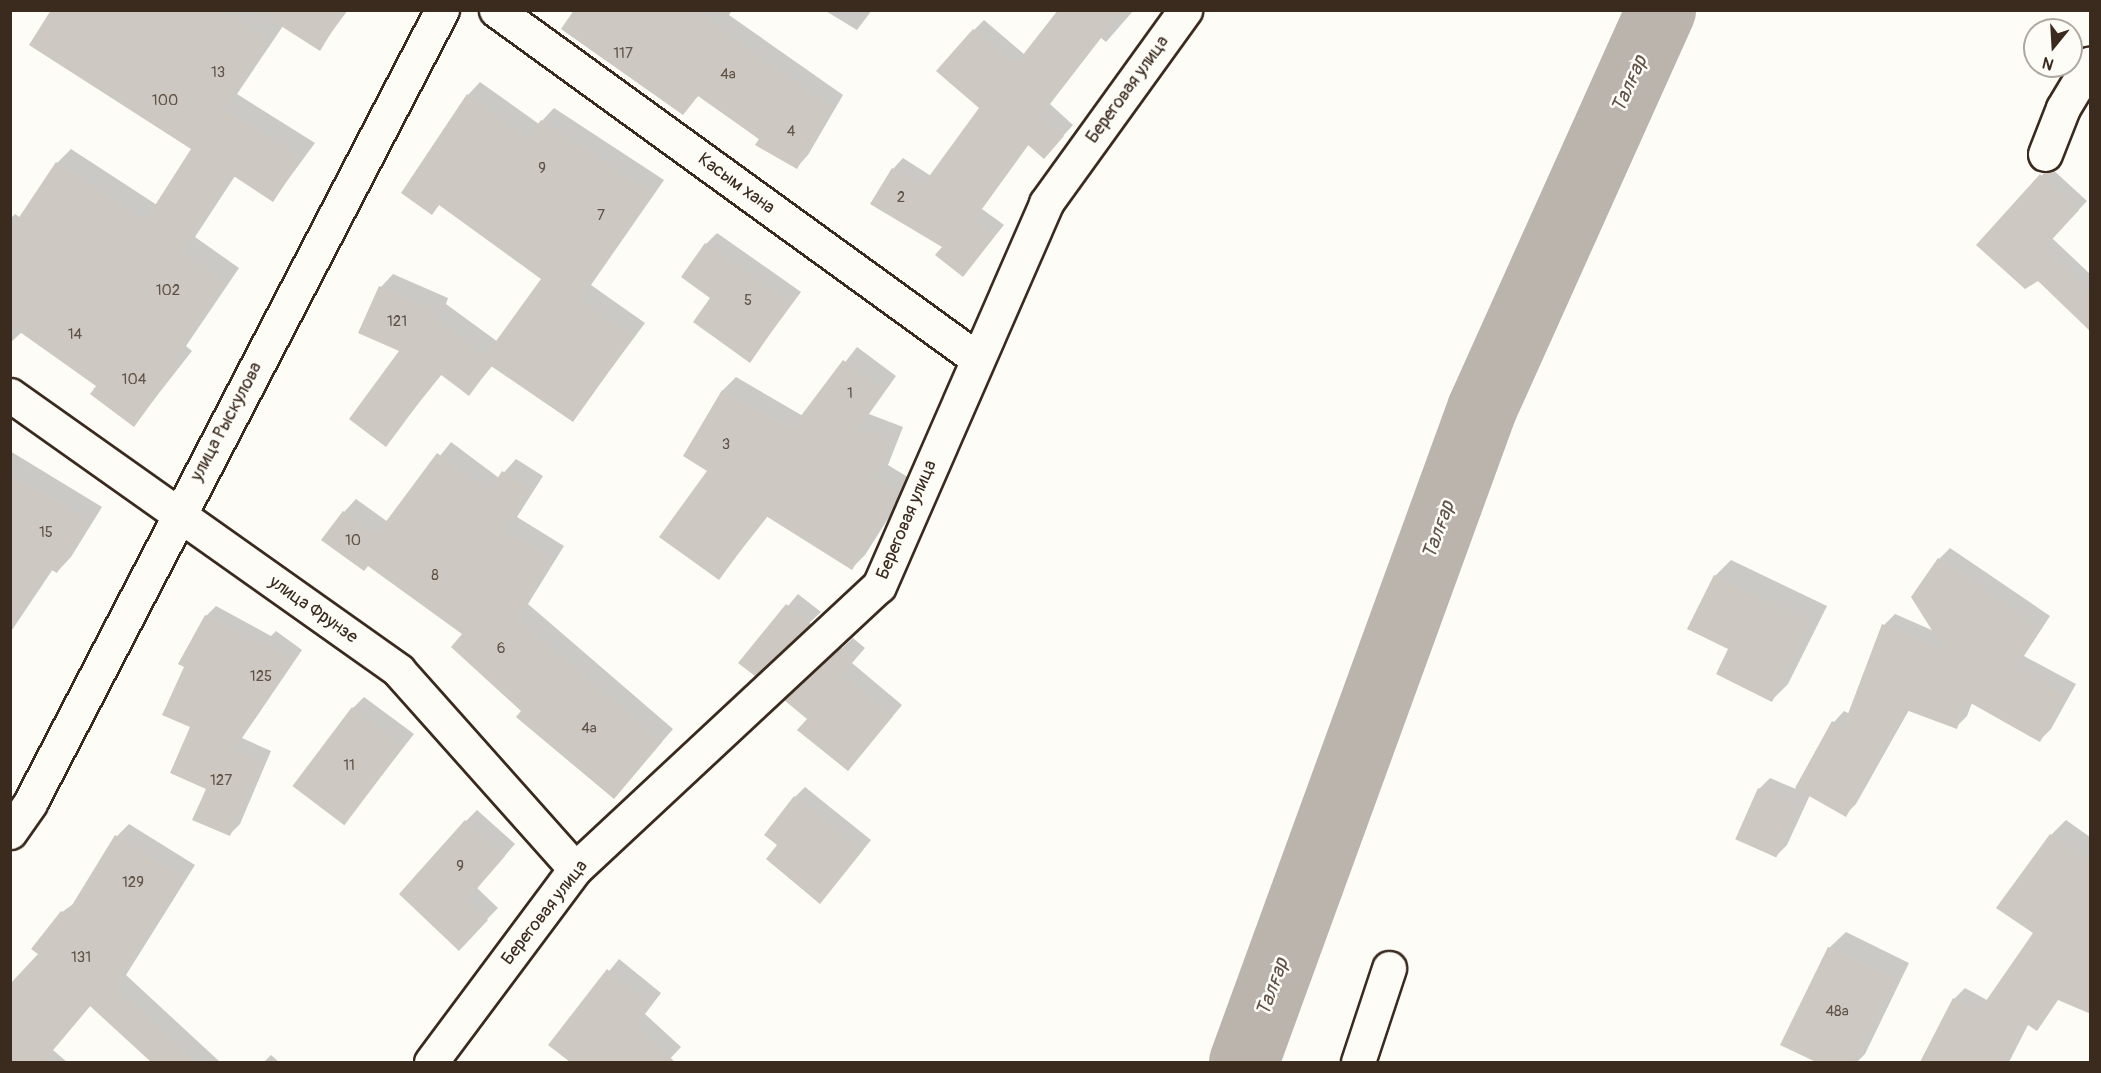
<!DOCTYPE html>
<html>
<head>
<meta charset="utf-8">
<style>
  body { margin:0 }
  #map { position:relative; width:2101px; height:1073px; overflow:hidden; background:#fdfcf7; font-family:Pangolin,sans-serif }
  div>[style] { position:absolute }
  .shadow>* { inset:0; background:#0003 }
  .river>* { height:70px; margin:-35px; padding:0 35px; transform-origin:35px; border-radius:35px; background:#bbb4ad }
  .building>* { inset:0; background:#cdc8c2; transform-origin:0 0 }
  .roads { filter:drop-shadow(2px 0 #3b2a1e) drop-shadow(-2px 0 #3b2a1e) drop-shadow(0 2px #3b2a1e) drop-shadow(0 -2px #3b2a1e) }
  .minor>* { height:33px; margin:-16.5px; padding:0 16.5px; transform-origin:16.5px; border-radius:16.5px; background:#fdfcf7 }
  .secondary>* { height:33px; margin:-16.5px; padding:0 16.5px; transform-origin:16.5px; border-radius:16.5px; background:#fdfcf7 }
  span { translate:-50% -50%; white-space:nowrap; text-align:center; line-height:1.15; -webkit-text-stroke:5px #fdfcf7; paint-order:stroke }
  .number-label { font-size:15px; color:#605247 }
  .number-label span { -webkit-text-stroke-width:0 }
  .street-label { font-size:18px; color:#3b2a1e }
  .water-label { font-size:20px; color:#615349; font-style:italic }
  .frame { position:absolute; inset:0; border:12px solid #3b2a1e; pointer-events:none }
  .north { position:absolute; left:2023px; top:18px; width:60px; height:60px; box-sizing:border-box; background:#fdfcf7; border:2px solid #afa8a0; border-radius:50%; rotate:198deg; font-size:16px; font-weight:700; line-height:24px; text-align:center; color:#3b2a1e }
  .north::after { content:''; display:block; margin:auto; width:21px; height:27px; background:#3b2a1e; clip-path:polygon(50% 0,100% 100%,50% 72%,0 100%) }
</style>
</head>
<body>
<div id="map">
  <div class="shadow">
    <div style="clip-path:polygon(53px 10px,348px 10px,319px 49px,283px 26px,237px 94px,315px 143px,273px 200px,235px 176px,195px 237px,239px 268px,186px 346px,192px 351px,134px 425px,98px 385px,22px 332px,10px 343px,10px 219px,15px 214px,21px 218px,57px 163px,71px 149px,157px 205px,193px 148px)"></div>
    <div style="clip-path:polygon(576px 10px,732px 10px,729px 15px,843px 95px,808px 155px,797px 167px,699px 95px,682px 113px)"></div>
    <div style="clip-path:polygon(824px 10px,872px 10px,857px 30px)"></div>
    <div style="clip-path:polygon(1060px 10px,1134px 10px,1106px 42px,1101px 38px,1050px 104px,1073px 125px,1054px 146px,1029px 144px,982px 209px,1004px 225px,963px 275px,893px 169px,903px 158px,931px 176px,981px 107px,974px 30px,984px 20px,1025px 55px)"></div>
    <div style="clip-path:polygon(480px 82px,539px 124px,554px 108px,664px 180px,591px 285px,645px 323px,573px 420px,493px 365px,469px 394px,442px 374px,385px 445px,402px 351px,360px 332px,381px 287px,393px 274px,448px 298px,446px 304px,498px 342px,543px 278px,440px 204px,431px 213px,468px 95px)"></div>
    <div style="clip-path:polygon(2050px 167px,2087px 201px,2052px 238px,2090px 274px,2090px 330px,2038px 279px,2042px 175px)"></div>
    <div style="clip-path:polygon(717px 233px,801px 292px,750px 361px,712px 298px,706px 244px)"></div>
    <div style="clip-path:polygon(857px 347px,896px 376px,869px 414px,903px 427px,888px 465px,911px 479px,908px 487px,865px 555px,852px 568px,768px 516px,719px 578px,709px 470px,685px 456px,723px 390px,736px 377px,803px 416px)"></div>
    <div style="clip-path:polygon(451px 442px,499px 478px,516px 459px,543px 476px,517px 517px,564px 546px,528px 604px,673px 729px,614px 797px,523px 711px,465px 634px,344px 512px,356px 499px,388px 522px)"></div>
    <div style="clip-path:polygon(10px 451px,102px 507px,71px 557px,57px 572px,53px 569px,10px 633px)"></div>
    <div style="clip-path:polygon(1950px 548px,2050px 616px,2024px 656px,2076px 684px,2051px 729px,2040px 740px,1972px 703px,1967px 716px,1956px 727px,1909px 710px,1856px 804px,1845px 815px,1810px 795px,1787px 845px,1776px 856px,1759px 789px,1770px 778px,1796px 789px,1834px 722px,1844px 711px,1850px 714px,1884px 625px,1895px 614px,1934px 631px,1939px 559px)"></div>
    <div style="clip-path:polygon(1731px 560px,1827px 606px,1788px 684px,1772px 700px,1730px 648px,1715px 576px)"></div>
    <div style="clip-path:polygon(798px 594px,821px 612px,754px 674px,740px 663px)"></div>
    <div style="clip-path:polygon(216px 606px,271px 636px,276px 631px,302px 650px,242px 738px,271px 751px,240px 824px,230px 834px,208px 788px,192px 726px,206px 616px)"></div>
    <div style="clip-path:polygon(853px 638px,865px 648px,852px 663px,902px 705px,858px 758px,809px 718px,797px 689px)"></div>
    <div style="clip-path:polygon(364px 697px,414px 734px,345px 822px,353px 708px)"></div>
    <div style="clip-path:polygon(805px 787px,871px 840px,829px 892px,779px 845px,795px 797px)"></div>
    <div style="clip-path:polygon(477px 810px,515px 844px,477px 888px,498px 908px,459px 948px,466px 821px)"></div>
    <div style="clip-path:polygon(2066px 820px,2090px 837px,2090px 1004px,2035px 932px,2051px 835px)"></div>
    <div style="clip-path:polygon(129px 824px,195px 865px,126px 975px,220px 1062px,153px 1062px,91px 1005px,53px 1050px,67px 1062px,10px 1062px,10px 986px,40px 954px,33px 948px,62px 912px,76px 902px,117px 836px)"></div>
    <div style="clip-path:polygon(1846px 932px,1909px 963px,1865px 1054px,1857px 1062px,1819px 1062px,1782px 1044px,1829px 948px)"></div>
    <div style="clip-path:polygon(619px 959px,661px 993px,645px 1014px,681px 1047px,667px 1062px,572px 1062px,550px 1044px)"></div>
    <div style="clip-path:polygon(1965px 988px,2029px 1023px,2009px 1062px,1939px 1062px,1925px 1055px,1954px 999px)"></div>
    <div style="clip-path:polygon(271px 1055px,279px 1062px,264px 1062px)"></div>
  </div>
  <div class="river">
    <div style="left:1244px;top:1062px;width:695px;rotate:-69.97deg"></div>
    <div style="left:1482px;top:409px;width:437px;rotate:-65.8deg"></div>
  </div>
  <div class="building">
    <div style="clip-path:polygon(51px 10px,226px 10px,271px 40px,224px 109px,302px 158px,273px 202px,232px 175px,182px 252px,226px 282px,173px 361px,179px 365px,134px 427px,90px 394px,96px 386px,10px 325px,10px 231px,56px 162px,145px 221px,191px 149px,29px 45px)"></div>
    <div style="clip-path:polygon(256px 10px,345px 10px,320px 51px)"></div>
    <div style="clip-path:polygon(574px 10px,695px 10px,832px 108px,797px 169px,755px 145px,759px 139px,698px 96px,683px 115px,561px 29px)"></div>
    <div style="clip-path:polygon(1058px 10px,1122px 10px,1040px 115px,1064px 136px,1044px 159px,1028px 145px,973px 220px,995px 236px,963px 277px,935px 255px,942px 247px,870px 204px,892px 168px,922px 186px,979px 108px,936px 71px,973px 29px,1015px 65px)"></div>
    <div style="clip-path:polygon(467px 94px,528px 138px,541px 120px,653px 193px,579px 298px,634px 336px,573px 422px,491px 366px,469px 396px,440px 374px,386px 447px,349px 419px,399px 351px,358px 333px,379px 286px,437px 311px,434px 317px,486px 355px,541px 279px,439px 205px,432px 215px,401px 193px)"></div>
    <div style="clip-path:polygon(2040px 174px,2079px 210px,2045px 247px,2091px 291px,2091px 332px,2038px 281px,2025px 289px,1976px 245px)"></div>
    <div style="clip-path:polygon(705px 243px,791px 303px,750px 363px,693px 322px,710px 298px,681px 277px)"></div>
    <div style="clip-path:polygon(843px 360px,884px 390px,857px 427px,891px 440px,876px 478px,899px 493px,852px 570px,766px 516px,719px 580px,659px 537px,707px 471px,683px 456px,722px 390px,791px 429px)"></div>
    <div style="clip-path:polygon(437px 453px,489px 492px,502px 471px,531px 489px,505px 530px,552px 559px,517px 618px,662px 742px,614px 799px,516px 717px,521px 711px,451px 647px,462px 634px,368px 566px,364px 571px,321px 540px,343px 511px,376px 535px)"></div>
    <div style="clip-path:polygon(10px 474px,89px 521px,57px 573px,50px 569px,10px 628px)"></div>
    <div style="clip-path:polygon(1938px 558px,2040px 627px,2015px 667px,2066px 695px,2040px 742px,1967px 701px,1957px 729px,1906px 710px,1846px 817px,1795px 788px,1832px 721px,1843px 727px,1882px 624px,1945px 651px,1911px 597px)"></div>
    <div style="clip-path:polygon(1714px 575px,1811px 622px,1772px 702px,1716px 674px,1728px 649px,1687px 629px)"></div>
    <div style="clip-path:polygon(786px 604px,811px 624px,755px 676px,738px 663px)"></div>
    <div style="clip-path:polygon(205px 615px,260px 646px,264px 640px,293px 661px,233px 748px,262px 761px,230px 836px,192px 820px,206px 789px,170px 773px,190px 727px,162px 715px,184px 667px,178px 664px)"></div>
    <div style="clip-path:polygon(840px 647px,855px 659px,842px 675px,893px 716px,848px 771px,797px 730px,807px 719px,784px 700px)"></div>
    <div style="left:352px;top:707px;width:65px;height:99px;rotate:37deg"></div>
    <div style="left:1758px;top:788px;width:45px;height:56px;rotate:24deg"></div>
    <div style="clip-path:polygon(794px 796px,863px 850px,820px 904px,766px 859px,777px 845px,764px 835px)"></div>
    <div style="clip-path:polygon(465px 820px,505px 856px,467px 900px,488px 920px,459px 951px,399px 894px)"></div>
    <div style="clip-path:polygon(2050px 834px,2091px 861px,2091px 1014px,2058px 1000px,2037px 1031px,2025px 1023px,2005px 1062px,1920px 1062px,1953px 998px,1979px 1011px,2033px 933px,1996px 908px)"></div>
    <div style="clip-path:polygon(115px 835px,184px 877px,115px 987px,196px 1062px,151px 1062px,90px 1006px,43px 1062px,10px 1062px,10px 984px,38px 954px,31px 949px,61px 911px,66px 915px)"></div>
    <div style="clip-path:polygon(1828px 947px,1894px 979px,1854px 1062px,1816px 1062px,1780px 1045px)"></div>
    <div style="clip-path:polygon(607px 969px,651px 1005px,635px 1025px,675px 1062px,570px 1062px,548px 1045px)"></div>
  </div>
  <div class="roads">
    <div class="minor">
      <div style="left:496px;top:10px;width:593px;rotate:35.94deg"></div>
      <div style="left:2045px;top:154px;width:49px;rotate:-68.6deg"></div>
      <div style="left:2063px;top:108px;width:52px;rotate:-59deg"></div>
      <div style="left:10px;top:395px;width:476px;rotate:35.3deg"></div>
      <div style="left:398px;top:670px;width:266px;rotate:48.3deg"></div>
      <div style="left:431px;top:1062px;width:241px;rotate:-53.3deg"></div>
      <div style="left:575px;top:869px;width:415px;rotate:-43deg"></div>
      <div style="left:879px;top:586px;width:418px;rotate:-66.4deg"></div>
      <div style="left:1046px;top:203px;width:238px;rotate:-54.2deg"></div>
      <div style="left:1358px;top:1062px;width:99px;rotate:-71.7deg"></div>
    </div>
    <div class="secondary">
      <div style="left:10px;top:832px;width:35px;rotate:-55deg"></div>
      <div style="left:30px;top:803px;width:894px;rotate:-62.55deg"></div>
    </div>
  </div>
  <div class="number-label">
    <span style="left:623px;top:54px">117</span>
    <span style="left:218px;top:73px">13</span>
    <span style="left:728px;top:75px">4а</span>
    <span style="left:165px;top:101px">100</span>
    <span style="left:791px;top:132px">4</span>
    <span style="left:542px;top:169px">9</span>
    <span style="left:901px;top:198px">2</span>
    <span style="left:601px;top:216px">7</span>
    <span style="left:168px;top:291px">102</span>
    <span style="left:748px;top:301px">5</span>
    <span style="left:397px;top:322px">121</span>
    <span style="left:75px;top:335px">14</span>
    <span style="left:134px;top:380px">104</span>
    <span style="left:850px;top:394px">1</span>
    <span style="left:726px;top:445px">3</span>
    <span style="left:46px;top:533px">15</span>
    <span style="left:353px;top:541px">10</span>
    <span style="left:435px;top:576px">8</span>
    <span style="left:501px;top:649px">6</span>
    <span style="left:261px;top:677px">125</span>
    <span style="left:589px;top:729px">4а</span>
    <span style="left:349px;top:766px">11</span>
    <span style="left:221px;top:781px">127</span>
    <span style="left:460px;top:867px">9</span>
    <span style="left:133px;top:883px">129</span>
    <span style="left:81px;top:958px">131</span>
    <span style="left:1837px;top:1012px">48а</span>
  </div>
  <div class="street-label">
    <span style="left:1128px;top:90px;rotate:-54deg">Береговая улица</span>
    <span style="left:736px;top:184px;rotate:36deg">Касым хана</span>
    <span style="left:227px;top:422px;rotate:-62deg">улица Рыскулова</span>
    <span style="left:907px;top:520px;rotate:-67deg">Береговая улица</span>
    <span style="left:313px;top:610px;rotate:35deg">улица Фрунзе</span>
    <span style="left:545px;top:913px;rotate:-52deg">Береговая улица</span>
  </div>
  <div class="water-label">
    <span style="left:1629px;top:84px;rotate:-66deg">Талғар</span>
    <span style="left:1438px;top:530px;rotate:-70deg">Талғар</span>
    <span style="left:1272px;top:987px;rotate:-70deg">Талғар</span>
  </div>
  <div class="frame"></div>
  <div class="north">N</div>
</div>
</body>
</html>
